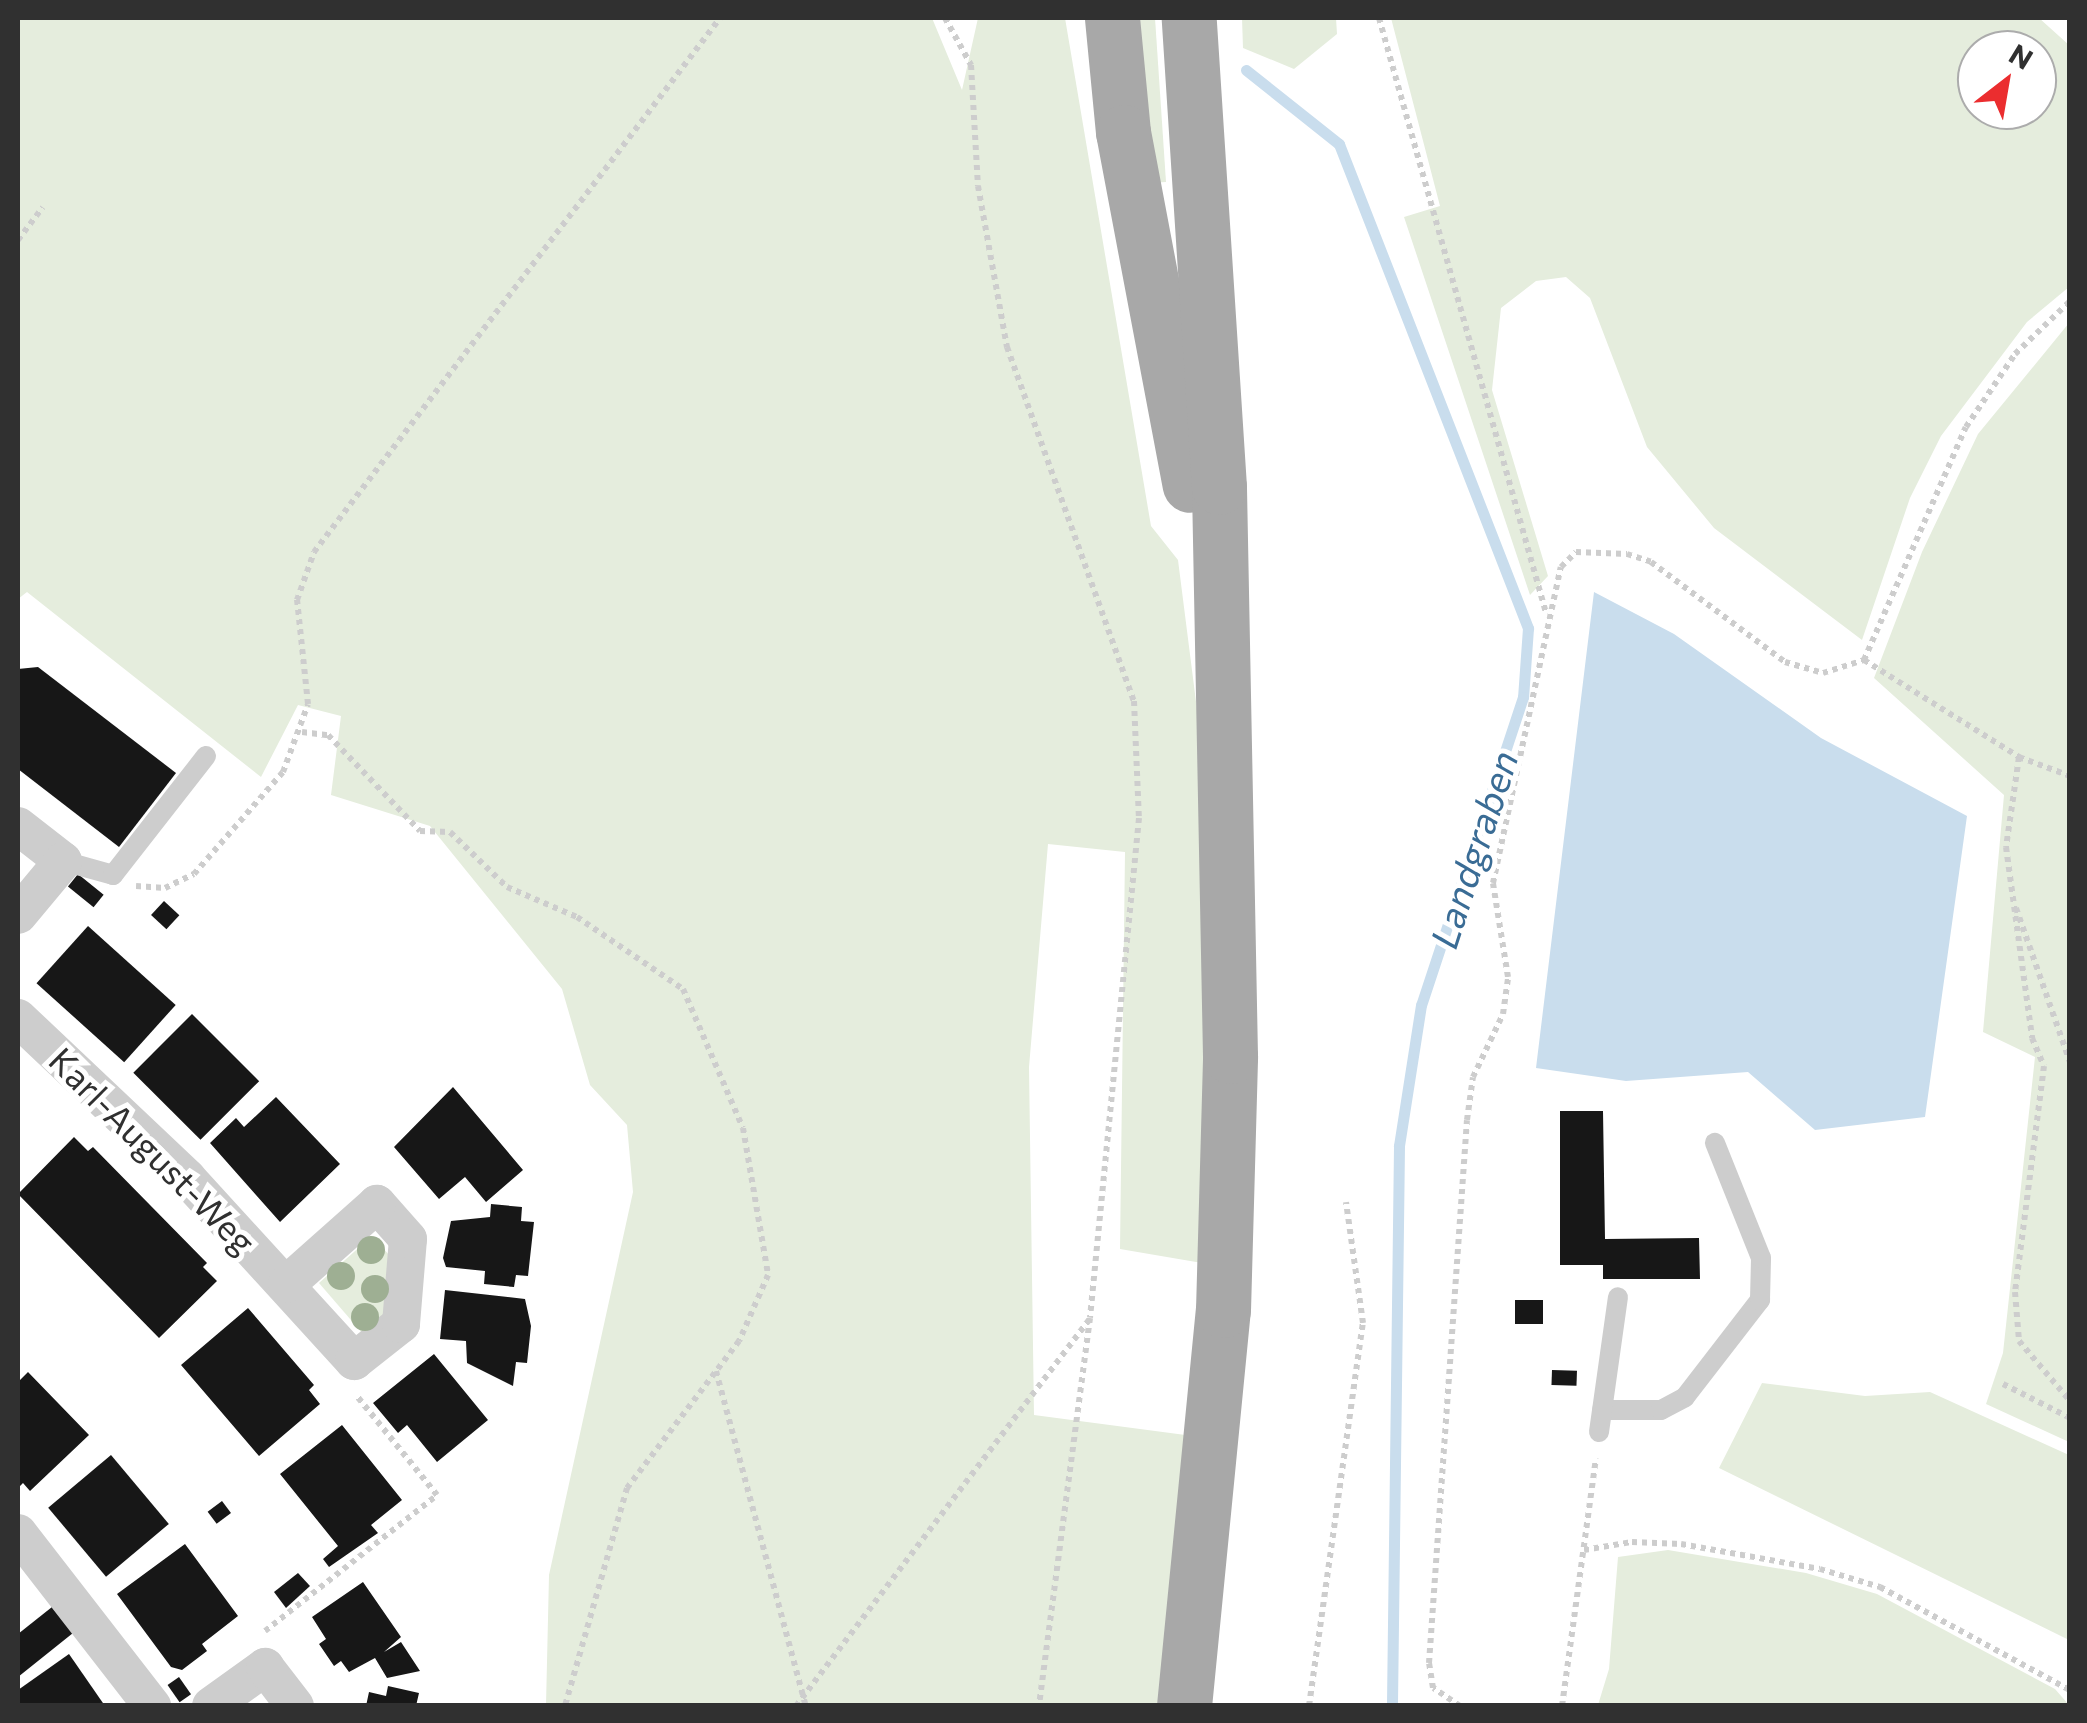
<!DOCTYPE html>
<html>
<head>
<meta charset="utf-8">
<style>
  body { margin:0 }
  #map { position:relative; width:2087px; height:1723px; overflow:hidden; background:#fff; font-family:Commissioner,sans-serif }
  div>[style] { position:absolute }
  .green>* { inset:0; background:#e5eddd }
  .water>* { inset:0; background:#c9dded }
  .stream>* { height:11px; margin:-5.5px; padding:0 5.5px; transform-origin:5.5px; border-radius:5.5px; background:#c9dded }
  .building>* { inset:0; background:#171717; transform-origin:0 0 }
  .path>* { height:6px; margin-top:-3px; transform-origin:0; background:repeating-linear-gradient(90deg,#cdcdcd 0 5px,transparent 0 10px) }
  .service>* { height:20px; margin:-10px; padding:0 10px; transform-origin:10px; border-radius:10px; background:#cdcdcd }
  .minor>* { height:38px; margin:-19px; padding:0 19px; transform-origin:19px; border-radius:19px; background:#cdcdcd }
  .primary>* { height:55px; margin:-27.5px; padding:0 27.5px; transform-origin:27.5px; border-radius:27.5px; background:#a8a8a8 }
  .trees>* { width:28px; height:28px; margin:-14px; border-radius:50%; background:#9eaf93 }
  span { translate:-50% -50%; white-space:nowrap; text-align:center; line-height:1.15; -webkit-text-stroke:10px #fff; paint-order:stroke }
  .street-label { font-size:35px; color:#303030 }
  .water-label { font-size:38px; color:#3a6c95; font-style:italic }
  .frame { position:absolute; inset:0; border:20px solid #303030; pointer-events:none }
  .north { position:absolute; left:1957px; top:30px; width:100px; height:100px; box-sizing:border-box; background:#fff; border:2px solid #acacac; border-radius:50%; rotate:31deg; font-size:28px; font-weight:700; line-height:40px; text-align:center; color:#303030 }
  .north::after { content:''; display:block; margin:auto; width:35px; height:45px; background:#eb2d2f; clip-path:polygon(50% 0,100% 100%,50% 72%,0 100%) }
</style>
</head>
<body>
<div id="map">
  <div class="green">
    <div style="clip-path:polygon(18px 18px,932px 18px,962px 90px,978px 18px,1065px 18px,1151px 526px,1178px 560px,1201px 741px,1207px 823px,1202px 1263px,1120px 1249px,1125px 852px,1048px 844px,1029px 1067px,1034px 1415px,1193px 1436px,1164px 1705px,546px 1705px,549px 1575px,633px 1192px,627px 1125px,590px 1085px,562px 989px,430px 826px,331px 795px,341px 716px,298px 705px,261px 777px,27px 592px,18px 599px)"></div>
    <div style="clip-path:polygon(1131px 18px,1155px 18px,1166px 182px,1150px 183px)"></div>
    <div style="clip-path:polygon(1242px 18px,1336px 18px,1337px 34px,1294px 69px,1243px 48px)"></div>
    <div style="clip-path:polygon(evenodd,1391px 18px,2039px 18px,2069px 45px,2069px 287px,2027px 322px,1941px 436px,1910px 498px,1862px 640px,1714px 528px,1647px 447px,1590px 298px,1566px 277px,1536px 281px,1501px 308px,1492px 390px,1548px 576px,1530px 595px,1404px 217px,1440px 206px,1391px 18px,1977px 50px,2037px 50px,2037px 110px,1977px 110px,1977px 50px)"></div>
    <div style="clip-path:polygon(2069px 323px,2069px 1442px,1986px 1404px,2003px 1353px,2035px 1057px,1983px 1032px,2004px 795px,1874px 678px,1922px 552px,1978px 434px)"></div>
    <div style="clip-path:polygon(372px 1236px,391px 1257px,384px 1317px,363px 1334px,319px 1283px)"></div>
    <div style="clip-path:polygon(1762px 1383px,1865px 1396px,1930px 1392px,2069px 1455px,2069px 1640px,1719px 1468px)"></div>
    <div style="clip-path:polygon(1668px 1550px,1806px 1573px,1877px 1594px,2055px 1689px,2069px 1705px,1598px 1705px,1609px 1669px,1618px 1557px)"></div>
  </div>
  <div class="water">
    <div style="clip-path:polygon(1594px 592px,1674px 634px,1821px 738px,1967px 816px,1925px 1117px,1815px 1130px,1748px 1072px,1626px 1081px,1536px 1068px)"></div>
  </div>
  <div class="stream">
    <div style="left:1246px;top:70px;width:119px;rotate:38.5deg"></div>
    <div style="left:1339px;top:144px;width:520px;rotate:68.67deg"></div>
    <div style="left:1528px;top:628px;width:69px;rotate:94.1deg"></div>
    <div style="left:1523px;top:697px;width:324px;rotate:108.3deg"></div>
    <div style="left:1421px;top:1005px;width:143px;rotate:98.9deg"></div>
    <div style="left:1399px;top:1146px;width:560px;rotate:90.72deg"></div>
  </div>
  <div class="building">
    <div style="clip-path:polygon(38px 667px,176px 773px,119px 847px,18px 769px,18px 669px)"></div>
    <div style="left:78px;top:874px;width:33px;height:16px;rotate:39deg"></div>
    <div style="left:164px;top:901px;width:21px;height:19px;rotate:43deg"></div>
    <div style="left:88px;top:926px;width:118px;height:77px;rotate:42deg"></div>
    <div style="left:192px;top:1014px;width:95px;height:83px;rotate:45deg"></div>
    <div style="clip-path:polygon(453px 1087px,523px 1170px,486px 1202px,465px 1177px,439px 1199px,394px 1147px)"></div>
    <div style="clip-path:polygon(276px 1097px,340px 1164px,280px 1222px,210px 1143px,236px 1118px,244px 1127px)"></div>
    <div style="clip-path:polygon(1560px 1111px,1603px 1111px,1605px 1239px,1699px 1238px,1700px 1279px,1603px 1279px,1603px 1265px,1560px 1265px)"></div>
    <div style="clip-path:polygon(74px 1137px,88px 1151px,93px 1147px,207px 1263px,203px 1267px,217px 1281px,159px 1338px,18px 1194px)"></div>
    <div style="clip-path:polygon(491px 1204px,522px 1207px,521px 1221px,534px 1222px,528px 1276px,516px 1275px,514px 1287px,484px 1284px,485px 1271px,446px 1267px,443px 1258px,451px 1221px,490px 1217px)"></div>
    <div style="clip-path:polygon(445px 1290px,525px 1299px,531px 1326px,527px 1363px,516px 1362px,513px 1386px,467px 1363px,466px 1341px,440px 1339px)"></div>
    <div style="left:1515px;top:1300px;width:28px;height:24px"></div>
    <div style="clip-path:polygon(248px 1308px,314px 1385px,309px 1390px,320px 1404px,259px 1456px,181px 1365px)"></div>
    <div style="clip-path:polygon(434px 1354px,488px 1420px,437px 1462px,407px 1425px,398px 1433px,373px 1403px)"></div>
    <div style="left:1552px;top:1370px;width:25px;height:15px;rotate:2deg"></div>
    <div style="clip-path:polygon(28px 1372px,89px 1435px,30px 1491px,23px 1483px,18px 1488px,18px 1382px)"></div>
    <div style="clip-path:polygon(342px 1425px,402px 1500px,371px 1525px,378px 1533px,329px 1567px,323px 1559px,338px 1546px,280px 1474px)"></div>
    <div style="left:111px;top:1455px;width:90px;height:82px;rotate:50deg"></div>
    <div style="left:222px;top:1501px;width:15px;height:18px;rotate:53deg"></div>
    <div style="clip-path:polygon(185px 1544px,238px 1616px,202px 1644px,207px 1651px,182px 1670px,171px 1667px,117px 1594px)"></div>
    <div style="clip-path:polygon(298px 1573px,310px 1586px,286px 1608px,274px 1592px)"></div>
    <div style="clip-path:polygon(363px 1582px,401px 1637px,384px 1652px,401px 1642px,420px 1671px,387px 1678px,375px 1658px,349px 1672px,341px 1661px,334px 1666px,319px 1644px,326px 1639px,312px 1617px)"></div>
    <div style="clip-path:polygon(52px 1607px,73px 1633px,18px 1677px,18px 1634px)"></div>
    <div style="clip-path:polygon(69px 1654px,105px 1706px,18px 1706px,18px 1690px)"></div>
    <div style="left:179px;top:1677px;width:21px;height:14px;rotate:55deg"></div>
    <div style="clip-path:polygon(388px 1686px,419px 1693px,416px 1706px,366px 1706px,369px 1692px,386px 1696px)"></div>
  </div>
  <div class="path">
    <div style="left:945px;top:18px;width:54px;rotate:61deg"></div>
    <div style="left:971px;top:65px;width:121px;rotate:86.7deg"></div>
    <div style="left:978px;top:186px;width:164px;rotate:79.8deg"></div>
    <div style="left:1007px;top:347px;width:376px;rotate:70.3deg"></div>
    <div style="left:1134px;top:701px;width:117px;rotate:87.6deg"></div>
    <div style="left:1139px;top:818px;width:502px;rotate:95.6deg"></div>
    <div style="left:1090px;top:1318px;width:391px;rotate:97.5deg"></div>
    <div style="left:1379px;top:18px;width:618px;rotate:74.32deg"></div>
    <div style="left:18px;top:240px;width:41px;rotate:-52.9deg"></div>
    <div style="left:1864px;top:660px;width:183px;rotate:32deg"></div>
    <div style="left:2019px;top:757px;width:54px;rotate:20.4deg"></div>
    <div style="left:302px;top:732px;width:26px;rotate:7deg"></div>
    <div style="left:328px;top:735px;width:133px;rotate:46.2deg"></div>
    <div style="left:420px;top:831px;width:30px;rotate:2deg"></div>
    <div style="left:450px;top:832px;width:79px;rotate:44deg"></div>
    <div style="left:507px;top:887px;width:76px;rotate:23.2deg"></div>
    <div style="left:577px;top:917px;width:128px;rotate:34.2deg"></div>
    <div style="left:683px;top:989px;width:151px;rotate:66.7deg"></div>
    <div style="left:743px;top:1128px;width:149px;rotate:80.3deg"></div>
    <div style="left:768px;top:1275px;width:72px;rotate:113.7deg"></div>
    <div style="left:739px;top:1341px;width:185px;rotate:127.3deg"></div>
    <div style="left:627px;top:1488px;width:227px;rotate:105.9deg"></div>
    <div style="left:2019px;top:757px;width:91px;rotate:98.2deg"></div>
    <div style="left:2006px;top:847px;width:193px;rotate:82.2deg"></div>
    <div style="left:2032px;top:1038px;width:30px;rotate:67deg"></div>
    <div style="left:2044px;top:1066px;width:228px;rotate:97.3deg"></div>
    <div style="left:2015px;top:1292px;width:49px;rotate:85.3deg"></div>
    <div style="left:2019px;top:1341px;width:79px;rotate:49.6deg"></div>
    <div style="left:136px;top:886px;width:29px;rotate:4deg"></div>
    <div style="left:165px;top:888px;width:32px;rotate:-26deg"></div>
    <div style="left:194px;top:874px;width:135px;rotate:-48.9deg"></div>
    <div style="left:283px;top:772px;width:72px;rotate:-69.8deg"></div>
    <div style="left:308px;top:704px;width:105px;rotate:-96deg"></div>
    <div style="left:297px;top:600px;width:51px;rotate:-70.5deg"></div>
    <div style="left:314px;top:552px;width:671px;rotate:-52.75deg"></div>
    <div style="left:2016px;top:908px;width:163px;rotate:70.7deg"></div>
    <div style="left:716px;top:1371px;width:347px;rotate:75deg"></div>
    <div style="left:2003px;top:1384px;width:75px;rotate:26.9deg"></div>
    <div style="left:1584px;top:1550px;width:49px;rotate:-9.5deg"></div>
    <div style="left:1632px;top:1542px;width:49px;rotate:2.3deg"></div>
    <div style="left:1681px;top:1544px;width:141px;rotate:10.2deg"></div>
    <div style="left:1820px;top:1569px;width:63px;rotate:16.7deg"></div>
    <div style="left:1880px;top:1587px;width:216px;rotate:28.5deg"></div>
    <div style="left:265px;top:1631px;width:219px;rotate:-38.3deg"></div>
    <div style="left:437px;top:1495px;width:129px;rotate:-129deg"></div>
    <div style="left:796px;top:1706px;width:485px;rotate:-52.8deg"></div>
    <div style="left:1309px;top:1706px;width:387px;rotate:-82deg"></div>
    <div style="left:1363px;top:1323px;width:122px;rotate:-98deg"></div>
    <div style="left:1460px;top:1706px;width:32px;rotate:-146deg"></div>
    <div style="left:1433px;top:1688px;width:25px;rotate:-99deg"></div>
    <div style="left:1429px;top:1663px;width:544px;rotate:-86deg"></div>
    <div style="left:1467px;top:1120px;width:43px;rotate:-82.1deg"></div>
    <div style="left:1473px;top:1077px;width:70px;rotate:-64.5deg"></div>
    <div style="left:1503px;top:1014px;width:37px;rotate:-82deg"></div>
    <div style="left:1508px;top:977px;width:95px;rotate:-99.1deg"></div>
    <div style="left:1493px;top:883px;width:323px;rotate:-77.9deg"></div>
    <div style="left:1561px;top:567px;width:21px;rotate:-45deg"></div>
    <div style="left:1576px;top:552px;width:51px;rotate:2.2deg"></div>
    <div style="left:1627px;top:554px;width:25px;rotate:18deg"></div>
    <div style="left:1651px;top:562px;width:167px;rotate:36.7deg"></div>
    <div style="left:1785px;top:662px;width:40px;rotate:16deg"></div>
    <div style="left:1823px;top:673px;width:43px;rotate:-17.6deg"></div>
    <div style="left:1864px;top:660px;width:254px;rotate:-66.4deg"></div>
    <div style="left:1966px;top:427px;width:88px;rotate:-56.1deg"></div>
    <div style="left:2015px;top:354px;width:76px;rotate:-43.9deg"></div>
    <div style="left:1562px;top:1706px;width:250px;rotate:-82.2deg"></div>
  </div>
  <div class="service">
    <div style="left:63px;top:861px;width:52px;rotate:15.6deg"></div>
    <div style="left:113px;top:875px;width:151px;rotate:-52deg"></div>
    <div style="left:1602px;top:1410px;width:59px"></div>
    <div style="left:1661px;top:1410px;width:27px;rotate:-28deg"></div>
    <div style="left:1685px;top:1397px;width:123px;rotate:-52.3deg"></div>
    <div style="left:1760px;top:1300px;width:42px;rotate:-88.6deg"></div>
    <div style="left:1761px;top:1258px;width:124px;rotate:-111.8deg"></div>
    <div style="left:1599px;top:1432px;width:136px;rotate:-82deg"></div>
  </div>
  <div class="minor">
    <div style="left:18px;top:826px;width:57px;rotate:37.9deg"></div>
    <div style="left:63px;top:861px;width:70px;rotate:129.8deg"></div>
    <div style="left:18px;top:1018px;width:233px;rotate:43.4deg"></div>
    <div style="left:187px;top:1178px;width:248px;rotate:47.6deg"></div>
    <div style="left:354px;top:1361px;width:60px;rotate:-38.2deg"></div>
    <div style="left:401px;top:1324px;width:85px;rotate:-85.3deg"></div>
    <div style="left:408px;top:1239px;width:47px;rotate:-131.5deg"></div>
    <div style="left:377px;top:1204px;width:120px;rotate:138.4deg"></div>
    <div style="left:18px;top:1533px;width:219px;rotate:52.2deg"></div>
    <div style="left:211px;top:1706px;width:67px;rotate:-35.8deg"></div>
    <div style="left:265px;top:1667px;width:49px;rotate:52.4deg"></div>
  </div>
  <div class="primary">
    <div style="left:1112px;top:18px;width:115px;rotate:84.5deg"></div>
    <div style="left:1123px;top:132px;width:359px;rotate:79.3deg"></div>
    <div style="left:1184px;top:1706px;width:398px;rotate:-84.4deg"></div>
    <div style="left:1223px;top:1310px;width:254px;rotate:-88.4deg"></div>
    <div style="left:1230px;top:1056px;width:569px;rotate:-91.11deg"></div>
    <div style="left:1219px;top:487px;width:470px;rotate:-93.7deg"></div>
  </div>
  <div class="trees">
    <div style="left:371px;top:1250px"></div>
    <div style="left:341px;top:1276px"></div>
    <div style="left:375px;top:1289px"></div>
    <div style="left:365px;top:1317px"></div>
  </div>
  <div class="street-label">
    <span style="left:153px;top:1150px;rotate:45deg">Karl-August-Weg</span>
  </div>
  <div class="water-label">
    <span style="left:1473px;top:849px;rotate:-72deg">Landgraben</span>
  </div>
  <div class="frame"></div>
  <div class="north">N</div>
</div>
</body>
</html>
